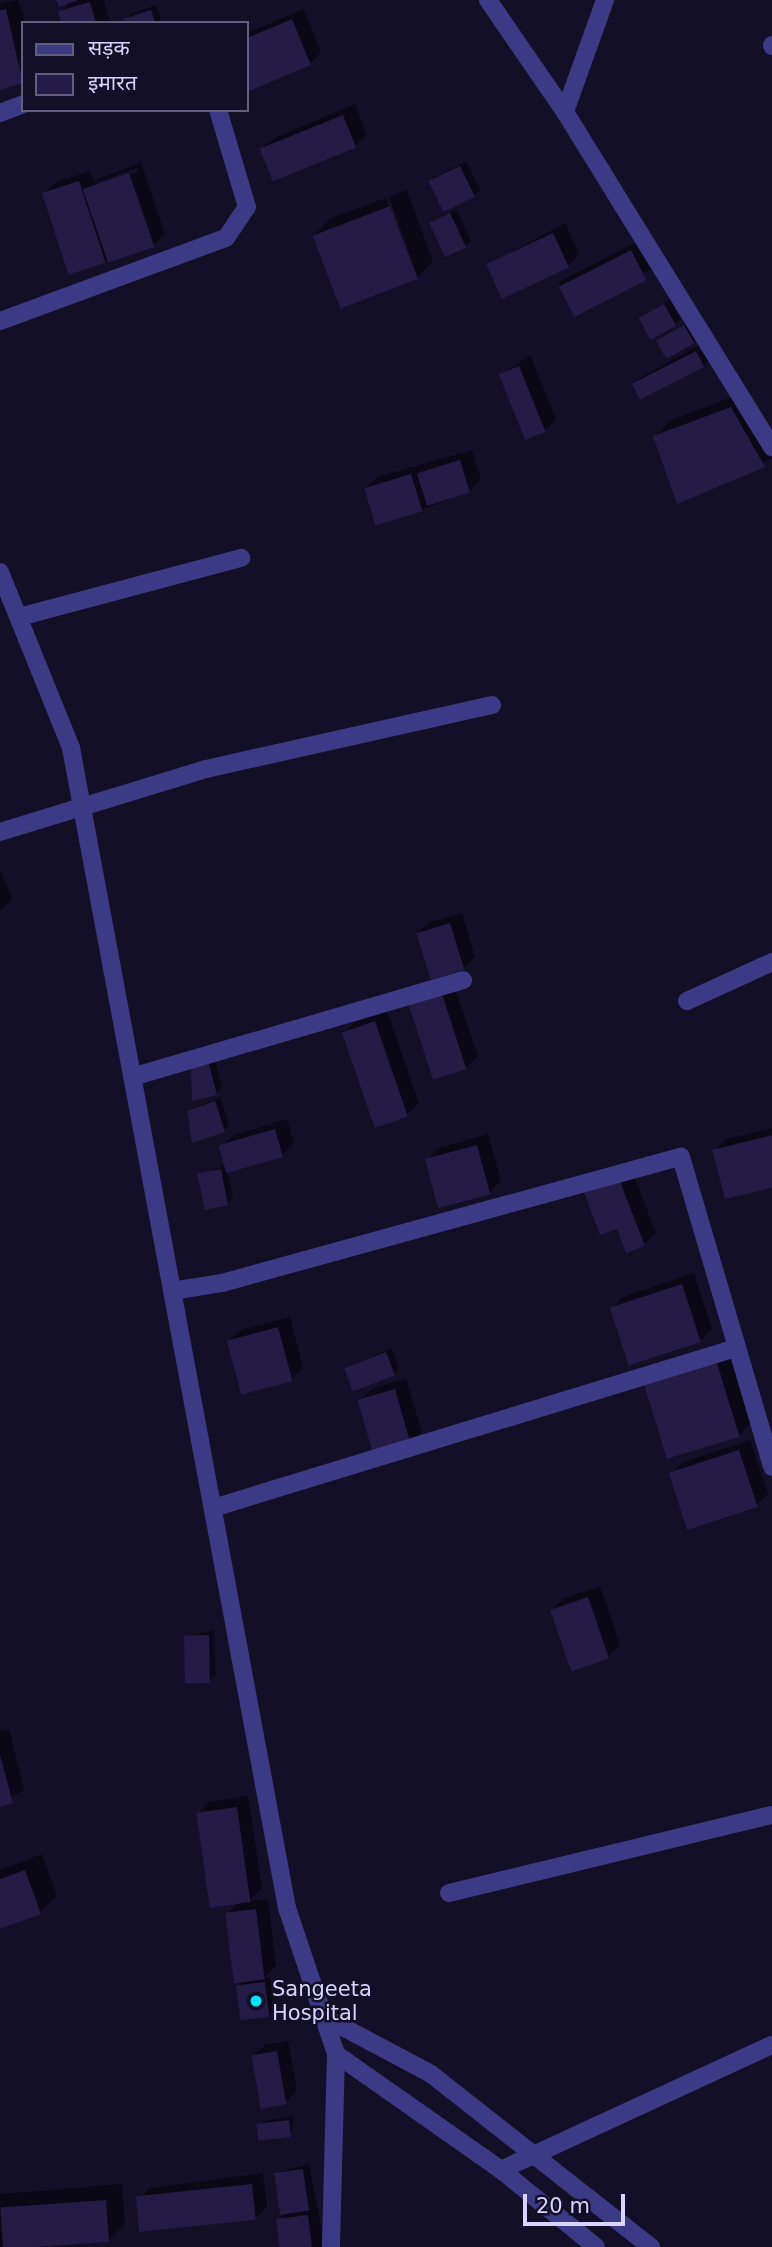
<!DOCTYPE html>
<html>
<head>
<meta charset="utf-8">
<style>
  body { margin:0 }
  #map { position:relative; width:772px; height:2247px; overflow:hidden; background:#130f26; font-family:"DejaVu Sans","Noto Sans Devanagari",sans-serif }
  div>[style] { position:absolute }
  .shadow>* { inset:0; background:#0007; transform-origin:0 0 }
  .building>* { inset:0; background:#241b47; transform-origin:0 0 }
  .minor>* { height:18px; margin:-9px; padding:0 9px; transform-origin:9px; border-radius:9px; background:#3d3a85 }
  .dots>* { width:19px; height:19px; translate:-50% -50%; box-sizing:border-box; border:4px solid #130f26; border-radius:50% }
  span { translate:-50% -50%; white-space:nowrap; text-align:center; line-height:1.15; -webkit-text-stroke:5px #130f26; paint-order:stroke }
  .poi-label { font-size:21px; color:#d9d4ff }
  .left { translate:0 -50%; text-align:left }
  .legend { position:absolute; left:21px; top:21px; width:228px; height:91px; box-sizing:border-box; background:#130f26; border:2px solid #625e7d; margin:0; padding:9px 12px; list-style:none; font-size:21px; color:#d9d4ff }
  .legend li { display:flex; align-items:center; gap:14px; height:35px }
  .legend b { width:35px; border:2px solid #625e7d }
  .scale { position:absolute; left:523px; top:2194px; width:102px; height:32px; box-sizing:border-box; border:4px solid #d9d4ff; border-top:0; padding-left:9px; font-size:21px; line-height:24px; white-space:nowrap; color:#d9d4ff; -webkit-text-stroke:5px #130f26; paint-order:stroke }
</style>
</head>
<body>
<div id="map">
  <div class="shadow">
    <div style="clip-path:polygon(18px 0,26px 23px,23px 81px,0 88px,0 3px)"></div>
    <div style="clip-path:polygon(58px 0,104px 0,110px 23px,63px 23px,60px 12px,70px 2px)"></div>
    <div style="clip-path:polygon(156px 5px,162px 23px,126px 23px,131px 14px)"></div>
    <div style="clip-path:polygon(304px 9px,321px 52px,310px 64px,248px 89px,247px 33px)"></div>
    <div style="clip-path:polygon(355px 104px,367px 135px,355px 146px,262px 149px,274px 138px)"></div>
    <div style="clip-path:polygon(466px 161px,480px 190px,474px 196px,430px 181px)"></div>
    <div style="clip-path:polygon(evenodd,141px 162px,165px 234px,153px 246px,104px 261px,44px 194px,56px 182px,90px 171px,94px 181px,141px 162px,137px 168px,138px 172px,97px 186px,97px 182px,137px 168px)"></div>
    <div style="clip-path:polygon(407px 190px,433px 261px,417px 278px,314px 235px,331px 218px,386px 198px,416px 271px,389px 197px)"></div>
    <div style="clip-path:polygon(456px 209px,471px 241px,465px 246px,431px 223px)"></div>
    <div style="clip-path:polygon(565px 223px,579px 254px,568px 266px,488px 265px)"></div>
    <div style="left:643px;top:239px;width:31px;height:95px;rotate:63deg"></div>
    <div style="clip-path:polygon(670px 300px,680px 319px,674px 325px,641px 319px)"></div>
    <div style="clip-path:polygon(690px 321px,698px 336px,692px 342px,658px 340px)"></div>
    <div style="clip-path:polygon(708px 340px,714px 354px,703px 366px,633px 382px)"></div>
    <div style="clip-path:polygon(530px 355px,556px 419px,545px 431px,501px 375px)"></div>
    <div style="clip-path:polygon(748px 391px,772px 433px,772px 458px,678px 502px,655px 437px,671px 420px)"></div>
    <div style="clip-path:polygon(472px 450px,481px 479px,469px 491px,421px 510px,366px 488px,378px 477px)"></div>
    <div style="clip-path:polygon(0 869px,12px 899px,0 911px)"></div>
    <div style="clip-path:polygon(462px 913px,475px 957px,463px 969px,418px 933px,430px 922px)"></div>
    <div style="clip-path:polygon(452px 980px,478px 1056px,466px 1068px,422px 991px)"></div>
    <div style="clip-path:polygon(387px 1011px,419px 1103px,407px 1115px,344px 1033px,355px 1022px)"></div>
    <div style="clip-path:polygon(214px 1056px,222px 1088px,216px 1093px,199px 1061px)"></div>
    <div style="clip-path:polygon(220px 1097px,229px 1125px,224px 1130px,189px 1111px)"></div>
    <div style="clip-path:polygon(287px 1119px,294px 1143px,282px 1155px,227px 1171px,233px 1197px,228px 1203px,200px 1175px,226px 1165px,221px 1147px,232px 1136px)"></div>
    <div style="clip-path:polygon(772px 1128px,772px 1186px,714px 1151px,726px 1139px)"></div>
    <div style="clip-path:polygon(488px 1134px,501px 1181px,489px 1193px,427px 1160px,439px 1148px)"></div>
    <div style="clip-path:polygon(631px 1168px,656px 1233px,644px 1244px,586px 1193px)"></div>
    <div style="clip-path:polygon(694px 1273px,712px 1329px,700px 1341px,612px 1309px,623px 1297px)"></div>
    <div style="clip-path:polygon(290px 1317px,303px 1368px,291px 1379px,229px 1341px,241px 1330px)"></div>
    <div style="clip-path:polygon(734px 1347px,756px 1418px,739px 1435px,646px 1386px)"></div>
    <div style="clip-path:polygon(392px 1348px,399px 1368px,394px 1374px,346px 1368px)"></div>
    <div style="clip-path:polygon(406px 1378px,422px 1432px,411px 1444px,360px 1400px,372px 1389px)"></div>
    <div style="clip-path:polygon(750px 1440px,768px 1494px,756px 1505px,671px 1474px,683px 1462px)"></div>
    <div style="clip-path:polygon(600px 1586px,620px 1645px,608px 1657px,552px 1610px,564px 1598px)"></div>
    <div style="clip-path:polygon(214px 1630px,215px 1675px,209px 1681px,186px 1636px)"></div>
    <div style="clip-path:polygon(9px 1729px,24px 1790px,0 1805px,0 1731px)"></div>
    <div style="clip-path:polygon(248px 1796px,262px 1888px,249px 1901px,268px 1899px,276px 1966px,264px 1978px,270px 1977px,274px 2010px,268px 2016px,238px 1986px,244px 1980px,227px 1914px,239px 1902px,197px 1814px,209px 1802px)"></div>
    <div style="clip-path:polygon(42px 1854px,57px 1896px,40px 1912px,0 1927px,0 1870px)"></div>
    <div style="clip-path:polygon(288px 2041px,297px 2091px,285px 2102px,253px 2056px,265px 2045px)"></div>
    <div style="clip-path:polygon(294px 2116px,291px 2135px,259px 2127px,265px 2121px)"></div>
    <div style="clip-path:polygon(309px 2164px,325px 2247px,282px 2247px,278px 2220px,286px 2212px,276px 2173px)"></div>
    <div style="clip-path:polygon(263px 2173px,267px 2207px,255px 2218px,138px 2200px,150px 2188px)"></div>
    <div style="clip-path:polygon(122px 2184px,125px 2224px,108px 2241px,0 2247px,0 2194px)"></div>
  </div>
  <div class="building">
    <div style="clip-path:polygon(56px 0,79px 0,59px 7px)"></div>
    <div style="clip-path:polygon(90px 2px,96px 23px,61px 23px,58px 11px)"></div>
    <div style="clip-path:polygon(6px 9px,23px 83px,0 90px,0 10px)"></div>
    <div style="clip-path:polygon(151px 10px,155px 23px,124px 23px,123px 19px)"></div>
    <div style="clip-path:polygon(292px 19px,311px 65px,247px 92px,247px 38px)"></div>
    <div style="left:343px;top:115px;width:35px;height:90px;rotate:68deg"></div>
    <div style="left:460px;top:166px;width:34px;height:35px;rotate:64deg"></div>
    <div style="left:129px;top:173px;width:78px;height:49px;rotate:71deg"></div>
    <div style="left:79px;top:181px;width:86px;height:39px;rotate:72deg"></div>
    <div style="left:390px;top:206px;width:78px;height:83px;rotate:69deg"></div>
    <div style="left:450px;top:213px;width:38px;height:23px;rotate:65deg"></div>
    <div style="left:553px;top:233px;width:38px;height:74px;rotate:65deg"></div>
    <div style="left:631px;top:250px;width:34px;height:81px;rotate:63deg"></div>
    <div style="left:664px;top:304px;width:25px;height:29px;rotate:61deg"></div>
    <div style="left:684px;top:325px;width:21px;height:32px;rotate:61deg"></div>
    <div style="left:696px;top:351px;width:18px;height:72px;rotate:63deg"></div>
    <div style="left:519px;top:366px;width:71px;height:22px;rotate:68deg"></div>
    <div style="clip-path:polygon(731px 407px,765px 467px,677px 504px,653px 436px)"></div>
    <div style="left:460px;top:460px;width:34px;height:45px;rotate:73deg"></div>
    <div style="left:411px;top:474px;width:39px;height:49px;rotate:73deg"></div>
    <div style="left:450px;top:923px;width:49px;height:35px;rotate:73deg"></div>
    <div style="left:441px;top:991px;width:82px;height:35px;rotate:72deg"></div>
    <div style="left:375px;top:1021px;width:101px;height:35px;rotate:71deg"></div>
    <div style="clip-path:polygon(208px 1060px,217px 1095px,192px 1101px,191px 1066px)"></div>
    <div style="clip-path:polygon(215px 1101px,225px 1132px,192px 1143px,187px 1111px)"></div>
    <div style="left:275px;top:1129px;width:29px;height:59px;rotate:74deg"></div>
    <div style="clip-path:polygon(772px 1135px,772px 1188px,725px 1199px,712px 1150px)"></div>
    <div style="left:477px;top:1145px;width:51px;height:54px;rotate:75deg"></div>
    <div style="left:221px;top:1169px;width:37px;height:24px;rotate:79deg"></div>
    <div style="clip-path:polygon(619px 1179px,645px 1246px,626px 1253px,617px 1229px,600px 1235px,584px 1192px)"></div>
    <div style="left:682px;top:1284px;width:61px;height:76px;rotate:72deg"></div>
    <div style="left:278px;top:1327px;width:56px;height:53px;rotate:75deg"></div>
    <div style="left:386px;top:1352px;width:25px;height:45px;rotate:69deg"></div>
    <div style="left:717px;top:1363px;width:77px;height:76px;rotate:73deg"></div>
    <div style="left:395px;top:1389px;width:59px;height:39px;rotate:74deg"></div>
    <div style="left:739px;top:1450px;width:60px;height:74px;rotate:72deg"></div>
    <div style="left:588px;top:1597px;width:65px;height:40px;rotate:71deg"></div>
    <div style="left:209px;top:1635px;width:48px;height:25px;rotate:89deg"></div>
    <div style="clip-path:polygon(0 1755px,13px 1803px,0 1807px)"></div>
    <div style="left:237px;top:1807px;width:96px;height:41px;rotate:82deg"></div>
    <div style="clip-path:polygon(25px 1870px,41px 1914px,0 1929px,0 1879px)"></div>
    <div style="left:256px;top:1909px;width:71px;height:31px;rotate:83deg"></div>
    <div style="left:265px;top:1982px;width:35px;height:29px;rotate:83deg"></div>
    <div style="left:277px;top:2051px;width:54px;height:26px;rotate:80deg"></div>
    <div style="left:289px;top:2120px;width:17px;height:33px;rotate:83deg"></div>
    <div style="left:303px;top:2169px;width:42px;height:29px;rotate:82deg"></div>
    <div style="left:252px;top:2184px;width:36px;height:117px;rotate:84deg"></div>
    <div style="left:106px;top:2200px;width:42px;height:106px;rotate:86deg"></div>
    <div style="left:308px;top:2215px;width:32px;height:32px;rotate:83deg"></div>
  </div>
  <div class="minor">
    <div style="left:488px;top:0;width:136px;rotate:55.5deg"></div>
    <div style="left:605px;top:0;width:119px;rotate:109.7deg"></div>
    <div style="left:565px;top:112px;width:394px;rotate:58.3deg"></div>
    <div style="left:772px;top:45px;width:1px;rotate:90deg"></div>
    <div style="left:0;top:113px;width:25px;rotate:-21deg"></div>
    <div style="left:0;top:321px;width:241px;rotate:-20.2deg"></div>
    <div style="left:226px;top:238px;width:37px;rotate:-56deg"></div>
    <div style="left:247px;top:207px;width:101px;rotate:-106.6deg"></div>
    <div style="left:0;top:572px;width:190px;rotate:68deg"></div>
    <div style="left:71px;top:748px;width:1180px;rotate:79.45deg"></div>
    <div style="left:287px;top:1908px;width:154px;rotate:71.4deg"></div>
    <div style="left:336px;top:2054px;width:193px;rotate:91.5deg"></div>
    <div style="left:19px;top:617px;width:230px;rotate:-14.9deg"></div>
    <div style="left:0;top:832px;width:215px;rotate:-17deg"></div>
    <div style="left:206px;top:769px;width:293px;rotate:-12.6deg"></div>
    <div style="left:687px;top:1001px;width:94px;rotate:-24.6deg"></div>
    <div style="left:132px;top:1077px;width:345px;rotate:-16.3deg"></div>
    <div style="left:172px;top:1291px;width:51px;rotate:-9.1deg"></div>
    <div style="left:222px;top:1283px;width:476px;rotate:-15.4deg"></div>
    <div style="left:681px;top:1157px;width:323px;rotate:73.6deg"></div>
    <div style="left:213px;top:1508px;width:547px;rotate:-17.01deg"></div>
    <div style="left:449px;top:1893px;width:332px;rotate:-13.6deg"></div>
    <div style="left:324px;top:2017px;width:121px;rotate:28deg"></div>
    <div style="left:431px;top:2074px;width:280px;rotate:38.2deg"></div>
    <div style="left:336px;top:2054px;width:202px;rotate:35.1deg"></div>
    <div style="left:501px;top:2170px;width:122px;rotate:39deg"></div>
    <div style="left:501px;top:2170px;width:298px;rotate:-24.8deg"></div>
  </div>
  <div class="dots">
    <div style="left:256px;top:2001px;background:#00e5ff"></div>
  </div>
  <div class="poi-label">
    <span class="left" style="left:272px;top:2001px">Sangeeta<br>Hospital</span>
  </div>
  <ul class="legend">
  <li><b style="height:9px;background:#3d3a85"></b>सड़क</li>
  <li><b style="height:19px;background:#241b47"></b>इमारत</li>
  </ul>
  <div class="scale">20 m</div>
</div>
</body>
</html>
